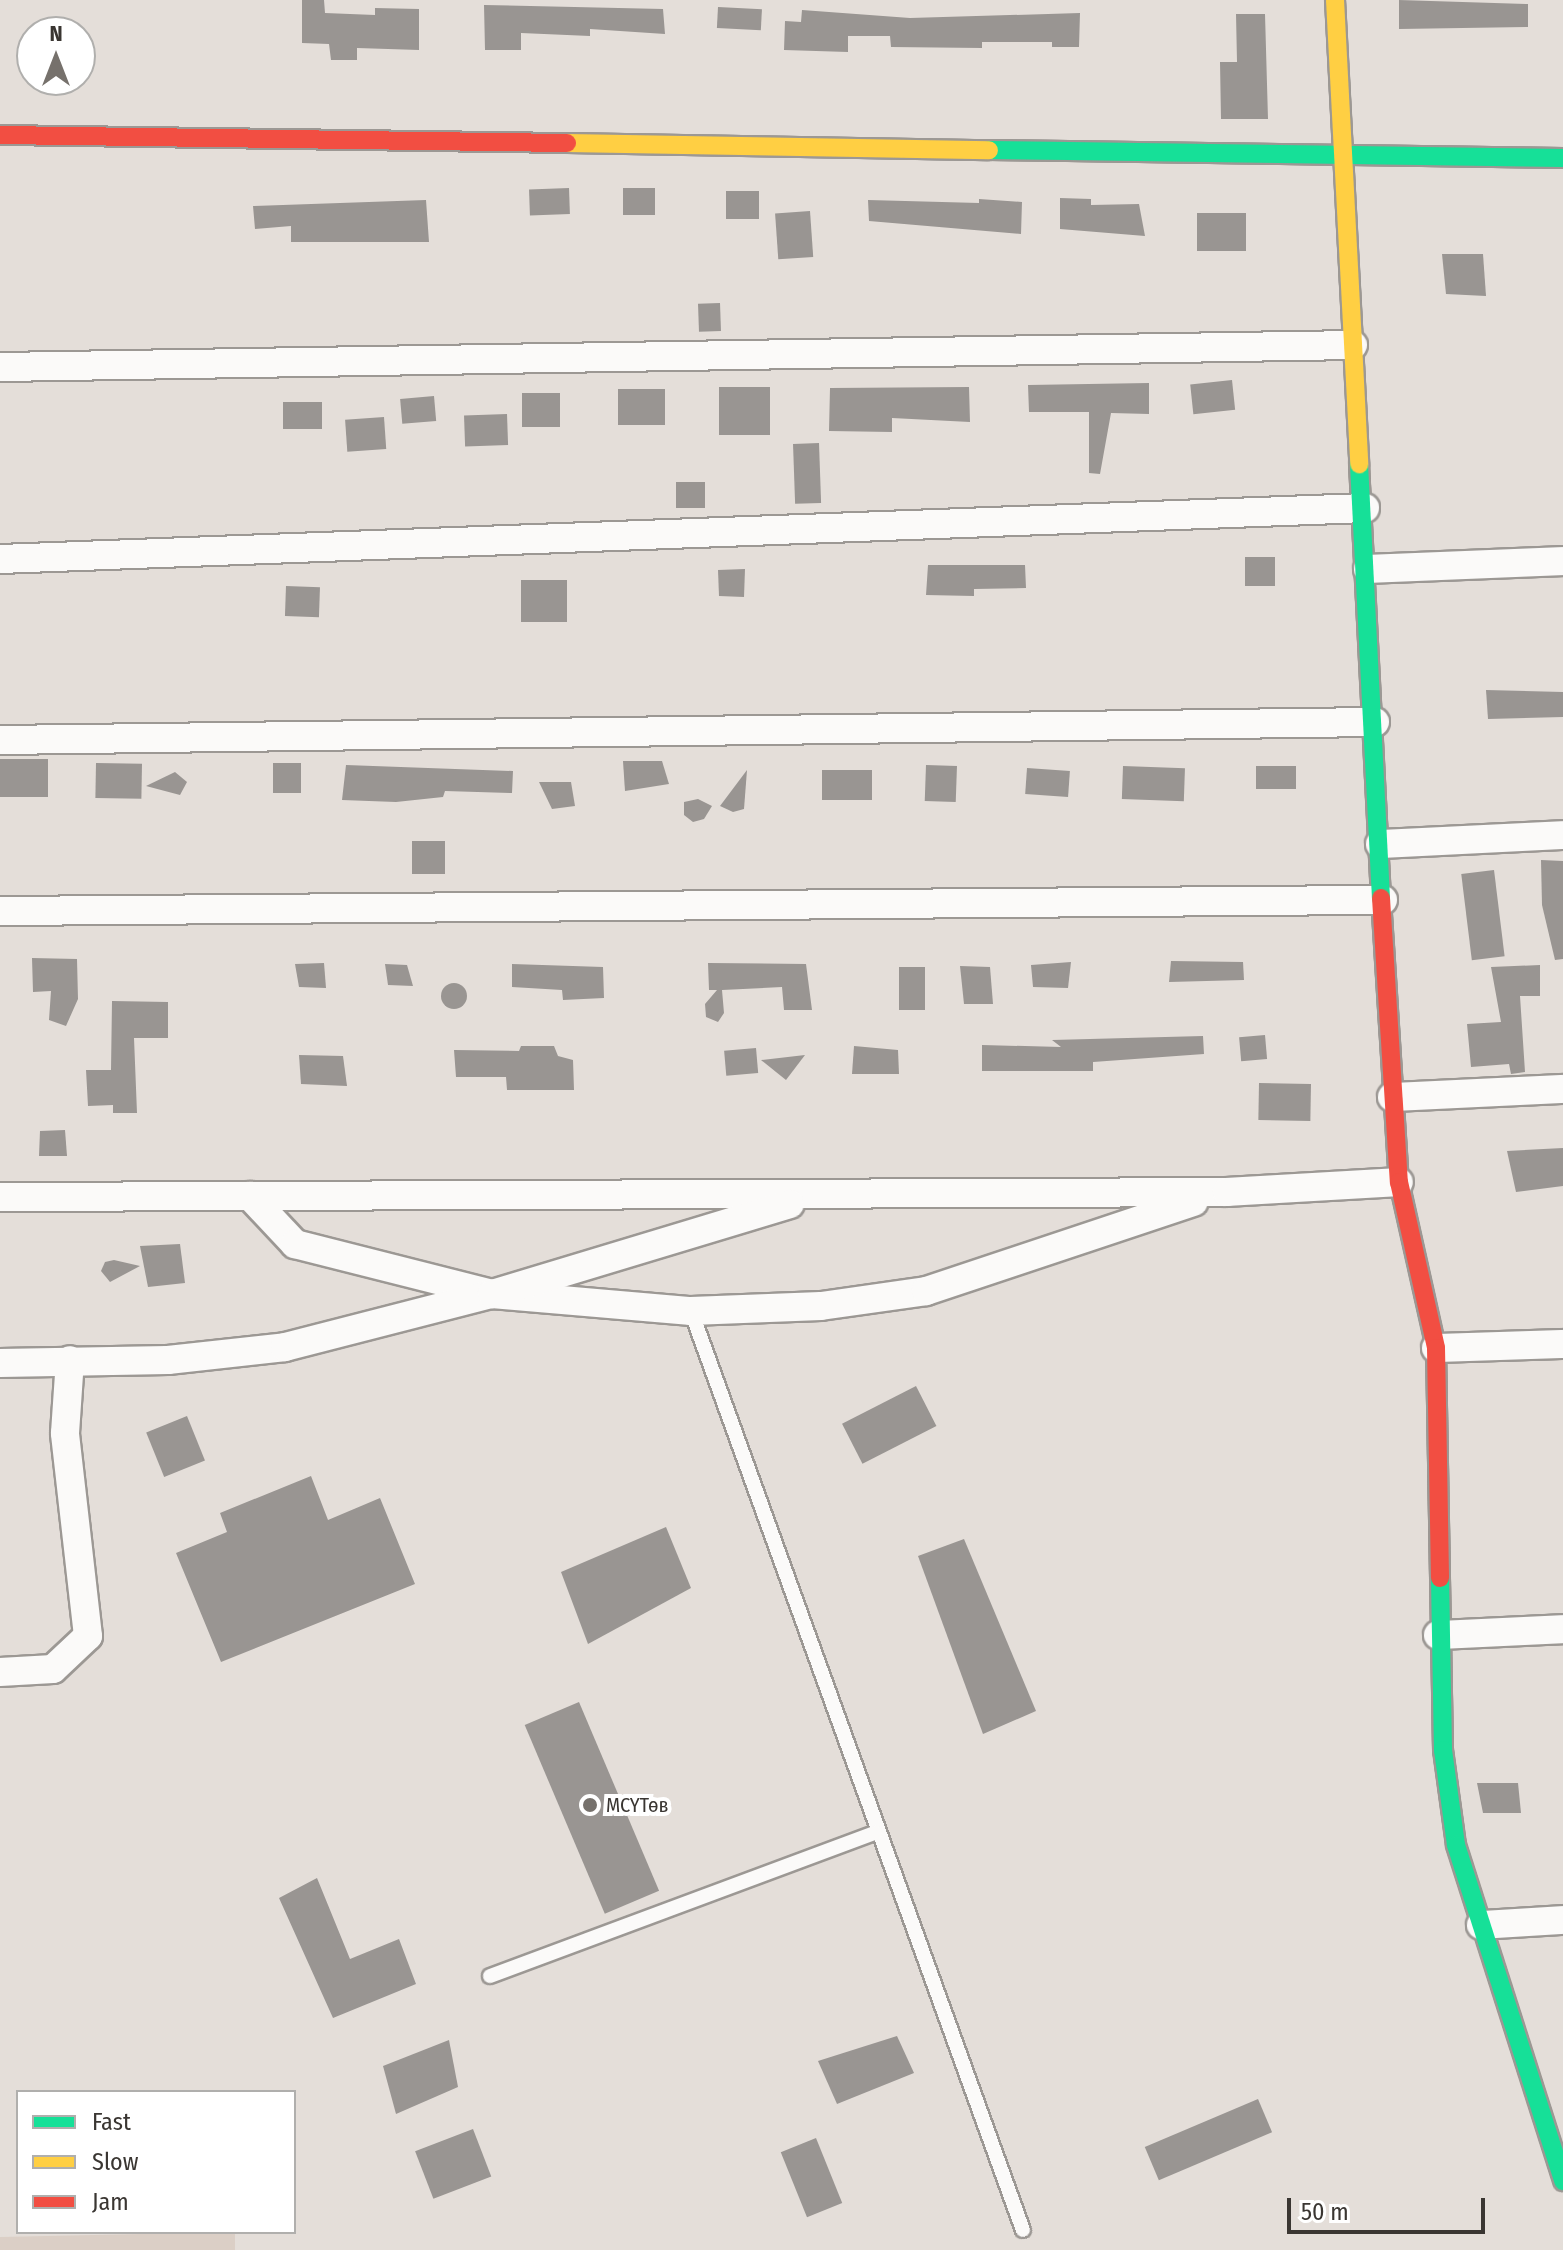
<!DOCTYPE html>
<html>
<head>
<meta charset="utf-8">
<style>
  body { margin:0 }
  #map { position:relative; width:1563px; height:2250px; overflow:hidden; background:#e4ded9; font-family:"Fira Sans Condensed",sans-serif }
  div>[style] { position:absolute }
  .built>* { inset:0; background:#dbcfc6 }
  .building>* { inset:0; background:#999592; transform-origin:0 0 }
  .round { border-radius:50% }
  .roads { filter:drop-shadow(2px 0 #9c9894) drop-shadow(-2px 0 #9c9894) drop-shadow(0 2px #9c9894) drop-shadow(0 -2px #9c9894) }
  .lane>* { height:14px; margin:-7px; padding:0 7px; transform-origin:7px; border-radius:7px; background:#fbfaf9 }
  .street>* { height:28px; margin:-14px; padding:0 14px; transform-origin:14px; border-radius:14px; background:#fbfaf9 }
  .fast>* { height:18px; margin:-9px; padding:0 9px; transform-origin:9px; border-radius:9px; background:#16e098 }
  .slow>* { height:18px; margin:-9px; padding:0 9px; transform-origin:9px; border-radius:9px; background:#ffcf43 }
  .jam>* { height:18px; margin:-9px; padding:0 9px; transform-origin:9px; border-radius:9px; background:#f24e42 }
  .dots>* { width:22px; height:22px; translate:-50% -50%; box-sizing:border-box; border:4px solid #fff; border-radius:50% }
  span { translate:-50% -50%; white-space:nowrap; text-align:center; line-height:1.15; -webkit-text-stroke:8px #fff; paint-order:stroke }
  .poi-label { font-size:20px; color:#3a3632 }
  .left { translate:0 -50%; text-align:left }
  .legend { position:absolute; left:16px; top:2090px; width:280px; height:144px; box-sizing:border-box; background:#fff; border:2px solid #b0afad; margin:0; padding:10px 14px; list-style:none; font-size:24px; color:#3a3632 }
  .legend li { display:flex; align-items:center; gap:16px; height:40px }
  .legend b { width:40px; border:2px solid #b0afad }
  .north { position:absolute; left:16px; top:16px; width:80px; height:80px; box-sizing:border-box; background:#fff; border:2px solid #b0afad; border-radius:50%; rotate:0deg; font-size:22px; font-weight:700; line-height:32px; text-align:center; color:#3a3632 }
  .north::after { content:''; display:block; margin:auto; width:28px; height:36px; background:#76716c; clip-path:polygon(50% 0,100% 100%,50% 72%,0 100%) }
  .scale { position:absolute; left:1287px; top:2198px; width:198px; height:36px; box-sizing:border-box; border:4px solid #3a3632; border-top:0; padding-left:10px; font-size:24px; line-height:28px; white-space:nowrap; color:#3a3632; -webkit-text-stroke:6px #fff; paint-order:stroke }
</style>
</head>
<body>
<div id="map">
  <div class="built">
    <div style="clip-path:polygon(235px 2232px,235px 2250px,0 2250px,0 2237px)"></div>
  </div>
  <div class="building">
    <div style="clip-path:polygon(302px 0,324px 0,325px 13px,375px 15px,375px 8px,419px 9px,419px 50px,357px 48px,357px 60px,331px 60px,329px 44px,302px 43px)"></div>
    <div style="clip-path:polygon(1399px 0,1528px 4px,1528px 27px,1399px 29px)"></div>
    <div style="clip-path:polygon(484px 5px,663px 9px,665px 34px,590px 29px,590px 36px,521px 33px,521px 50px,485px 50px)"></div>
    <div style="left:718px;top:7px;width:44px;height:21px;rotate:3deg"></div>
    <div style="clip-path:polygon(802px 10px,910px 18px,1080px 13px,1079px 47px,1052px 47px,1052px 42px,982px 42px,982px 48px,891px 47px,890px 36px,848px 36px,848px 52px,784px 50px,785px 21px,801px 22px)"></div>
    <div style="clip-path:polygon(1236px 14px,1265px 14px,1268px 119px,1221px 119px,1220px 62px,1237px 62px)"></div>
    <div style="left:569px;top:188px;width:26px;height:40px;rotate:88deg"></div>
    <div style="left:623px;top:188px;width:32px;height:27px"></div>
    <div style="left:726px;top:191px;width:33px;height:28px"></div>
    <div style="clip-path:polygon(1060px 198px,1091px 199px,1091px 205px,1139px 204px,1145px 236px,1060px 229px)"></div>
    <div style="clip-path:polygon(979px 199px,1022px 202px,1021px 234px,869px 221px,868px 200px,979px 203px)"></div>
    <div style="clip-path:polygon(426px 200px,429px 242px,291px 242px,291px 226px,255px 229px,253px 206px)"></div>
    <div style="left:810px;top:211px;width:46px;height:35px;rotate:86deg"></div>
    <div style="left:1197px;top:213px;width:49px;height:38px"></div>
    <div style="clip-path:polygon(1442px 254px,1483px 254px,1486px 296px,1446px 294px)"></div>
    <div style="left:720px;top:303px;width:28px;height:22px;rotate:88deg"></div>
    <div style="left:1232px;top:380px;width:30px;height:42px;rotate:84deg"></div>
    <div style="clip-path:polygon(1149px 383px,1149px 414px,1111px 413px,1100px 474px,1089px 473px,1089px 412px,1029px 412px,1028px 385px)"></div>
    <div style="left:719px;top:387px;width:51px;height:48px"></div>
    <div style="clip-path:polygon(969px 387px,970px 422px,892px 418px,892px 432px,829px 431px,830px 388px)"></div>
    <div style="left:618px;top:389px;width:47px;height:36px"></div>
    <div style="left:522px;top:393px;width:38px;height:34px"></div>
    <div style="left:434px;top:396px;width:25px;height:34px;rotate:85deg"></div>
    <div style="left:283px;top:402px;width:39px;height:27px"></div>
    <div style="left:507px;top:414px;width:31px;height:43px;rotate:88deg"></div>
    <div style="left:384px;top:417px;width:32px;height:39px;rotate:86deg"></div>
    <div style="left:819px;top:443px;width:60px;height:26px;rotate:88deg"></div>
    <div style="left:676px;top:482px;width:29px;height:26px"></div>
    <div style="left:1245px;top:557px;width:30px;height:29px"></div>
    <div style="clip-path:polygon(928px 565px,1025px 565px,1026px 588px,974px 589px,974px 596px,926px 595px)"></div>
    <div style="clip-path:polygon(745px 569px,744px 597px,719px 596px,718px 570px)"></div>
    <div style="left:567px;top:580px;width:42px;height:46px;rotate:90deg"></div>
    <div style="left:286px;top:586px;width:34px;height:30px;rotate:2deg"></div>
    <div style="clip-path:polygon(1486px 690px,1563px 692px,1563px 717px,1488px 719px)"></div>
    <div style="left:0;top:759px;width:48px;height:38px"></div>
    <div style="clip-path:polygon(623px 761px,662px 761px,669px 784px,625px 791px)"></div>
    <div style="left:96px;top:763px;width:46px;height:35px;rotate:1deg"></div>
    <div style="left:273px;top:763px;width:28px;height:30px"></div>
    <div style="clip-path:polygon(346px 765px,513px 771px,512px 793px,445px 791px,443px 797px,396px 802px,342px 800px)"></div>
    <div style="left:926px;top:765px;width:31px;height:36px;rotate:2deg"></div>
    <div style="left:1123px;top:766px;width:62px;height:33px;rotate:2deg"></div>
    <div style="left:1256px;top:766px;width:40px;height:23px"></div>
    <div style="left:1027px;top:768px;width:43px;height:26px;rotate:4deg"></div>
    <div style="clip-path:polygon(747px 770px,744px 809px,733px 812px,720px 806px)"></div>
    <div style="left:822px;top:770px;width:50px;height:30px"></div>
    <div style="clip-path:polygon(175px 772px,187px 782px,180px 795px,146px 786px)"></div>
    <div style="clip-path:polygon(539px 782px,571px 782px,575px 806px,552px 809px)"></div>
    <div style="clip-path:polygon(698px 799px,712px 806px,704px 819px,693px 822px,684px 815px,684px 802px)"></div>
    <div style="left:412px;top:841px;width:33px;height:33px"></div>
    <div style="clip-path:polygon(1541px 860px,1563px 861px,1563px 959px,1555px 960px,1542px 905px)"></div>
    <div style="left:1494px;top:870px;width:87px;height:33px;rotate:83deg"></div>
    <div style="clip-path:polygon(32px 958px,77px 959px,78px 999px,66px 1026px,49px 1020px,51px 991px,33px 992px)"></div>
    <div style="clip-path:polygon(1171px 961px,1243px 962px,1244px 980px,1169px 982px)"></div>
    <div style="clip-path:polygon(1071px 962px,1068px 988px,1033px 987px,1031px 965px)"></div>
    <div style="clip-path:polygon(324px 963px,326px 988px,299px 987px,295px 964px)"></div>
    <div style="clip-path:polygon(708px 963px,806px 964px,812px 1010px,784px 1010px,782px 987px,722px 990px,724px 1013px,718px 1022px,706px 1017px,705px 1004px,717px 990px,709px 990px)"></div>
    <div style="clip-path:polygon(385px 964px,407px 965px,413px 986px,388px 985px)"></div>
    <div style="clip-path:polygon(512px 964px,603px 967px,604px 998px,563px 1000px,562px 990px,512px 987px)"></div>
    <div style="clip-path:polygon(1540px 965px,1540px 996px,1520px 996px,1525px 1072px,1511px 1074px,1509px 1064px,1471px 1067px,1467px 1024px,1501px 1022px,1491px 967px)"></div>
    <div style="clip-path:polygon(960px 966px,990px 967px,993px 1004px,964px 1004px)"></div>
    <div style="left:899px;top:967px;width:26px;height:43px"></div>
    <div class="round" style="left:441px;top:983px;width:26px;height:26px"></div>
    <div style="clip-path:polygon(112px 1001px,168px 1002px,168px 1038px,134px 1038px,137px 1113px,113px 1113px,113px 1105px,88px 1106px,86px 1070px,111px 1070px)"></div>
    <div style="left:1265px;top:1035px;width:24px;height:26px;rotate:85deg"></div>
    <div style="clip-path:polygon(1203px 1036px,1204px 1054px,1093px 1062px,1093px 1071px,982px 1071px,982px 1045px,1061px 1047px,1052px 1040px)"></div>
    <div style="clip-path:polygon(521px 1046px,554px 1046px,558px 1056px,573px 1060px,574px 1090px,507px 1090px,506px 1077px,456px 1077px,454px 1050px,519px 1051px)"></div>
    <div style="clip-path:polygon(854px 1046px,898px 1050px,899px 1074px,852px 1074px)"></div>
    <div style="left:756px;top:1048px;width:25px;height:32px;rotate:85deg"></div>
    <div style="clip-path:polygon(299px 1055px,343px 1056px,347px 1086px,301px 1084px)"></div>
    <div style="clip-path:polygon(805px 1055px,786px 1080px,761px 1060px)"></div>
    <div style="left:1259px;top:1083px;width:52px;height:37px;rotate:1deg"></div>
    <div style="clip-path:polygon(65px 1130px,67px 1156px,39px 1156px,40px 1131px)"></div>
    <div style="clip-path:polygon(1563px 1148px,1563px 1186px,1516px 1192px,1507px 1151px)"></div>
    <div style="clip-path:polygon(180px 1244px,185px 1283px,148px 1287px,140px 1246px)"></div>
    <div style="clip-path:polygon(114px 1260px,140px 1266px,110px 1282px,101px 1271px,105px 1262px)"></div>
    <div style="left:916px;top:1386px;width:45px;height:83px;rotate:63deg"></div>
    <div style="left:187px;top:1416px;width:48px;height:44px;rotate:68deg"></div>
    <div style="clip-path:polygon(311px 1476px,328px 1520px,380px 1498px,415px 1584px,221px 1662px,176px 1553px,227px 1532px,220px 1513px)"></div>
    <div style="clip-path:polygon(666px 1527px,691px 1588px,588px 1644px,561px 1572px)"></div>
    <div style="clip-path:polygon(964px 1539px,1036px 1711px,983px 1734px,918px 1556px)"></div>
    <div style="left:579px;top:1702px;width:205px;height:59px;rotate:67deg"></div>
    <div style="clip-path:polygon(1477px 1783px,1518px 1783px,1521px 1813px,1483px 1813px)"></div>
    <div style="clip-path:polygon(317px 1878px,350px 1959px,399px 1939px,416px 1984px,333px 2018px,279px 1898px)"></div>
    <div style="clip-path:polygon(897px 2036px,914px 2073px,837px 2104px,818px 2061px)"></div>
    <div style="clip-path:polygon(449px 2040px,458px 2087px,396px 2114px,383px 2066px)"></div>
    <div style="left:1258px;top:2099px;width:36px;height:123px;rotate:67deg"></div>
    <div style="left:473px;top:2129px;width:51px;height:62px;rotate:69deg"></div>
    <div style="left:816px;top:2138px;width:70px;height:38px;rotate:68deg"></div>
  </div>
  <div class="roads">
    <div class="lane">
      <div style="left:691px;top:1311px;width:977px;rotate:70.14deg"></div>
      <div style="left:490px;top:1976px;width:411px;rotate:-20.4deg"></div>
    </div>
    <div class="street">
      <div style="left:0;top:367px;width:1353px;rotate:-0.93deg"></div>
      <div style="left:0;top:559px;width:1366px;rotate:-2.14deg"></div>
      <div style="left:1368px;top:569px;width:195px;rotate:-2.3deg"></div>
      <div style="left:0;top:740px;width:1375px;rotate:-0.75deg"></div>
      <div style="left:1380px;top:844px;width:183px;rotate:-2.8deg"></div>
      <div style="left:0;top:911px;width:1383px;rotate:-0.46deg"></div>
      <div style="left:1392px;top:1097px;width:171px;rotate:-2.7deg"></div>
      <div style="left:250px;top:1196px;width:66px;rotate:46.8deg"></div>
      <div style="left:295px;top:1244px;width:203px;rotate:14.2deg"></div>
      <div style="left:492px;top:1294px;width:200px;rotate:4.9deg"></div>
      <div style="left:691px;top:1311px;width:130px;rotate:-2.2deg"></div>
      <div style="left:821px;top:1306px;width:106px;rotate:-8.1deg"></div>
      <div style="left:926px;top:1291px;width:282px;rotate:-18.4deg"></div>
      <div style="left:0;top:1197px;width:1227px;rotate:-0.23deg"></div>
      <div style="left:1227px;top:1192px;width:172px;rotate:-3.3deg"></div>
      <div style="left:1436px;top:1348px;width:127px;rotate:-1.8deg"></div>
      <div style="left:0;top:1363px;width:168px;rotate:-1deg"></div>
      <div style="left:168px;top:1360px;width:118px;rotate:-6.3deg"></div>
      <div style="left:285px;top:1347px;width:214px;rotate:-14.4deg"></div>
      <div style="left:492px;top:1294px;width:311px;rotate:-16.8deg"></div>
      <div style="left:1438px;top:1635px;width:125px;rotate:-2.7deg"></div>
      <div style="left:0;top:1672px;width:53px;rotate:-3.2deg"></div>
      <div style="left:53px;top:1669px;width:48px;rotate:-43.3deg"></div>
      <div style="left:88px;top:1636px;width:204px;rotate:-96.5deg"></div>
      <div style="left:65px;top:1433px;width:73px;rotate:-86.1deg"></div>
      <div style="left:1481px;top:1925px;width:82px;rotate:-3.5deg"></div>
    </div>
    <div class="fast">
      <div style="left:989px;top:150px;width:574px;rotate:0.8deg"></div>
      <div style="left:1359px;top:464px;width:435px;rotate:87.1deg"></div>
      <div style="left:1440px;top:1578px;width:172px;rotate:89deg"></div>
      <div style="left:1443px;top:1750px;width:96px;rotate:82.2deg"></div>
      <div style="left:1456px;top:1845px;width:353px;rotate:72.3deg"></div>
    </div>
    <div class="slow">
      <div style="left:1335px;top:0;width:465px;rotate:87deg"></div>
      <div style="left:567px;top:143px;width:422px;rotate:1deg"></div>
    </div>
    <div class="jam">
      <div style="left:0;top:135px;width:567px;rotate:0.81deg"></div>
      <div style="left:1381px;top:898px;width:285px;rotate:86.4deg"></div>
      <div style="left:1399px;top:1182px;width:170px;rotate:77.4deg"></div>
      <div style="left:1436px;top:1348px;width:230px;rotate:89deg"></div>
    </div>
  </div>
  <div class="dots">
    <div style="left:590px;top:1805px;background:#76716c"></div>
  </div>
  <div class="poi-label">
    <span class="left" style="left:606px;top:1805px">МСҮТөв</span>
  </div>
  <ul class="legend">
  <li><b style="height:10px;background:#16e098"></b>Fast</li>
  <li><b style="height:10px;background:#ffcf43"></b>Slow</li>
  <li><b style="height:10px;background:#f24e42"></b>Jam</li>
  </ul>
  <div class="north">N</div>
  <div class="scale">50 m</div>
</div>
</body>
</html>
